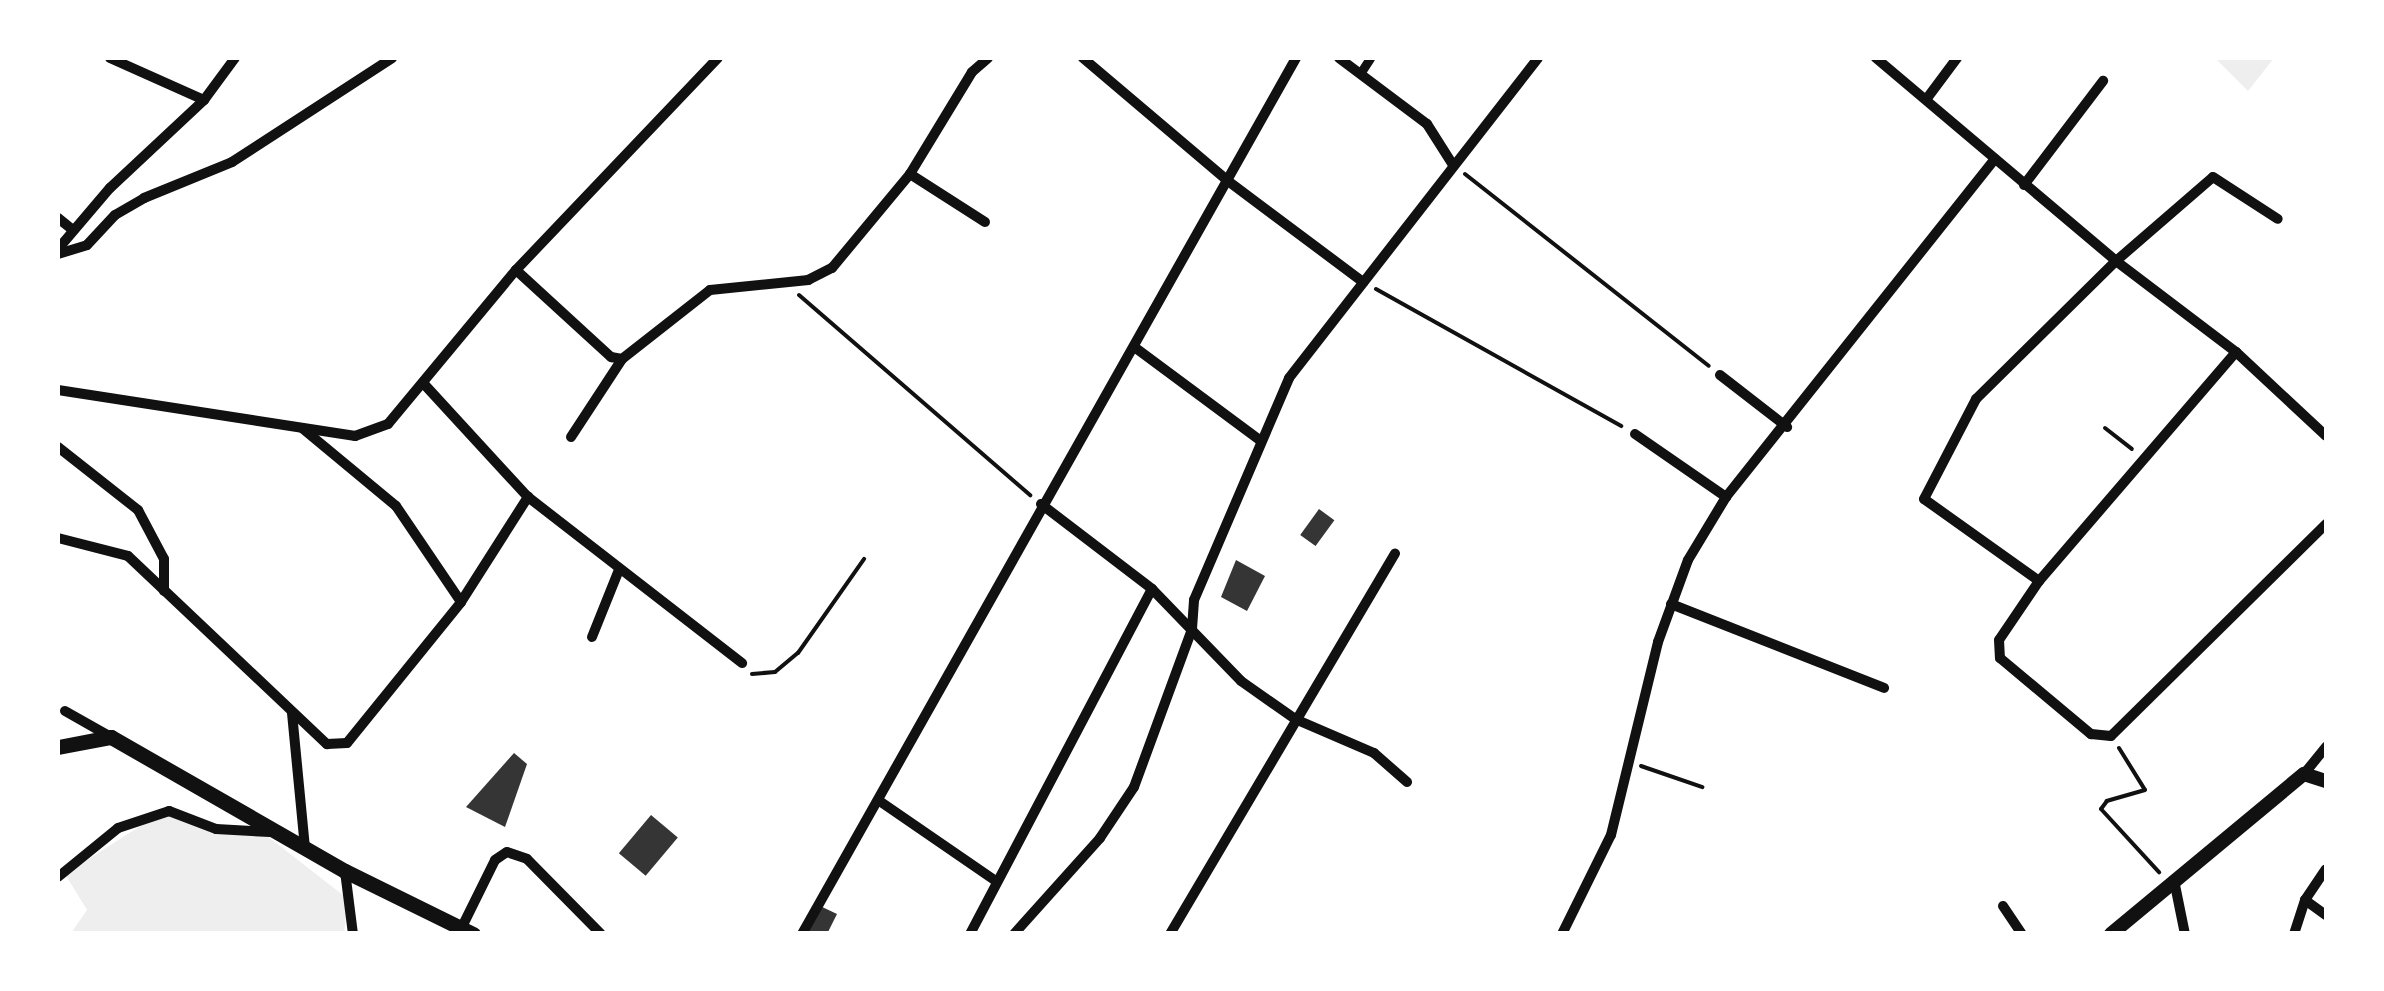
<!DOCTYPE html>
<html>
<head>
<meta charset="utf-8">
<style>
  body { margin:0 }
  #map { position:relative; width:2384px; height:991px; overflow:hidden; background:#fff; font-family:Lato,sans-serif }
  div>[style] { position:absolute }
  .green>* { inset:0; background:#eee }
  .building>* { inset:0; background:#353535; transform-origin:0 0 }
  .path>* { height:4px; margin:-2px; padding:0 2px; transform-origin:2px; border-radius:2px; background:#111 }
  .pedestrian>* { height:9px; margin:-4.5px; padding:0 4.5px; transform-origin:4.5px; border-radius:4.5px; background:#111 }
  .minor>* { height:10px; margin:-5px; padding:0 5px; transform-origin:5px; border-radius:5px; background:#111 }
  .tertiary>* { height:14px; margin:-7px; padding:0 7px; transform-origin:7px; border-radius:7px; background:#111 }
  .secondary>* { height:15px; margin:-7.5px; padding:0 7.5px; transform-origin:7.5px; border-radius:7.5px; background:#111 }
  span { translate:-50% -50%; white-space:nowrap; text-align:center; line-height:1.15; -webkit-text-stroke:8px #fff; paint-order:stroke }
  .frame { position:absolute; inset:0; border:60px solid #fff; pointer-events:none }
</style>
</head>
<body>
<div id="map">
  <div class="green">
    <div style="clip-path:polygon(2215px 58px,2274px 58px,2248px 91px)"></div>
    <div style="clip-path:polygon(161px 813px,262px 832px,348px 899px,344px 933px,71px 933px,87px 910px,65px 874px)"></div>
  </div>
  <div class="building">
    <div style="left:1319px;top:509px;width:19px;height:32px;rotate:36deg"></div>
    <div style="clip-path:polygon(1236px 560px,1265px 576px,1247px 611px,1221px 597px)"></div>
    <div style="clip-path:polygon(514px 753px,527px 764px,505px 827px,466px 807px)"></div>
    <div style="left:651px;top:815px;width:35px;height:50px;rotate:40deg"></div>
    <div style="clip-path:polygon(818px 905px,837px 914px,827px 934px,802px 934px)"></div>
  </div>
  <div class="path">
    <div style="left:1465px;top:174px;width:310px;rotate:38.2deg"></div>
    <div style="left:1376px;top:289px;width:281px;rotate:29.2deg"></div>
    <div style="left:799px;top:295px;width:306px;rotate:40.9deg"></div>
    <div style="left:2105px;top:428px;width:34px;rotate:38deg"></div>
    <div style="left:752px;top:674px;width:23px;rotate:-5deg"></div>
    <div style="left:775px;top:672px;width:30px;rotate:-40deg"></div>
    <div style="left:798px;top:653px;width:115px;rotate:-54.9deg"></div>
    <div style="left:2119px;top:748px;width:49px;rotate:58.2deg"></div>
    <div style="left:2145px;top:790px;width:40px;rotate:164deg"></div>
    <div style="left:2107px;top:801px;width:10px;rotate:127deg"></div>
    <div style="left:2101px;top:809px;width:86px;rotate:47.4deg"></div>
    <div style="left:1641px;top:766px;width:65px;rotate:19deg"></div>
  </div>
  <div class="pedestrian">
    <div style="left:1361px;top:72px;width:17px;rotate:-57deg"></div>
  </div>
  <div class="minor">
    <div style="left:110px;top:58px;width:103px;rotate:24.1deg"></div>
    <div style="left:1083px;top:58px;width:190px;rotate:40.3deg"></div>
    <div style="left:1228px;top:181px;width:169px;rotate:36.8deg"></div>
    <div style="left:1339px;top:58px;width:110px;rotate:36.9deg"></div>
    <div style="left:1427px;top:124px;width:49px;rotate:57.6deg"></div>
    <div style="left:1876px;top:58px;width:314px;rotate:40.2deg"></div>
    <div style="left:2116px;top:261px;width:151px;rotate:37.2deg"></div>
    <div style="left:2236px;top:352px;width:123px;rotate:43deg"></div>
    <div style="left:1928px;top:97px;width:49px;rotate:-53.4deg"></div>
    <div style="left:910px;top:174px;width:89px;rotate:32.6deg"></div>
    <div style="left:2024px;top:185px;width:131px;rotate:-52.8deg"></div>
    <div style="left:58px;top:218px;width:19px;rotate:39deg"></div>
    <div style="left:58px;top:249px;width:80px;rotate:-49.6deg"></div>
    <div style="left:110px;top:188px;width:129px;rotate:-43.1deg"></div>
    <div style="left:204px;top:100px;width:52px;rotate:-53.6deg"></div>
    <div style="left:58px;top:254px;width:30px;rotate:-17deg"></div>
    <div style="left:87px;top:245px;width:41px;rotate:-47deg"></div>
    <div style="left:115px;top:215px;width:34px;rotate:-30deg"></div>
    <div style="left:144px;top:198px;width:95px;rotate:-22.2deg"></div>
    <div style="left:232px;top:162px;width:191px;rotate:-33deg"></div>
    <div style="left:516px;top:270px;width:129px;rotate:42.5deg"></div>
    <div style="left:611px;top:357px;width:11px;rotate:10deg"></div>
    <div style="left:1137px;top:349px;width:154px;rotate:36.6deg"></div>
    <div style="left:2236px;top:352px;width:302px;rotate:130.7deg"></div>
    <div style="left:2039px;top:581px;width:71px;rotate:124.1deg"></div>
    <div style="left:1999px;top:640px;width:18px;rotate:87deg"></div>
    <div style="left:2000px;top:658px;width:119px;rotate:39.9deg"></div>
    <div style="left:2091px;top:734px;width:20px;rotate:6deg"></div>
    <div style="left:2111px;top:736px;width:302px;rotate:-44.6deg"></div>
    <div style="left:622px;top:359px;width:112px;rotate:-38.1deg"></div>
    <div style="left:710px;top:290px;width:99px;rotate:-5.8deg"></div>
    <div style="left:808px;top:280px;width:27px;rotate:-27deg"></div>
    <div style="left:832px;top:268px;width:122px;rotate:-50.3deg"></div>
    <div style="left:910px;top:174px;width:119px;rotate:-58.7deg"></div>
    <div style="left:972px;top:72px;width:21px;rotate:-41deg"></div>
    <div style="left:1720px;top:375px;width:85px;rotate:37.8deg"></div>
    <div style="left:424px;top:384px;width:154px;rotate:47.4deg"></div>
    <div style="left:528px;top:497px;width:271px;rotate:37.8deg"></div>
    <div style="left:58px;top:390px;width:301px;rotate:8.8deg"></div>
    <div style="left:355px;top:436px;width:35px;rotate:-20deg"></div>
    <div style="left:388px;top:424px;width:200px;rotate:-50.3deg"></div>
    <div style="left:516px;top:270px;width:293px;rotate:-46.4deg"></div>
    <div style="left:302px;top:428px;width:122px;rotate:39.7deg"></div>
    <div style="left:396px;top:506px;width:116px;rotate:55.9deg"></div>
    <div style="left:1635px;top:434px;width:111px;rotate:34.7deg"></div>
    <div style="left:571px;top:437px;width:93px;rotate:-56.8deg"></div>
    <div style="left:58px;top:447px;width:102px;rotate:38.2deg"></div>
    <div style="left:138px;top:510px;width:55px;rotate:62deg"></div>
    <div style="left:164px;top:559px;width:32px;rotate:90deg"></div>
    <div style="left:1041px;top:504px;width:140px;rotate:37.4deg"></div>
    <div style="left:1152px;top:589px;width:128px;rotate:45.9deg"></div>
    <div style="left:1241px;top:681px;width:66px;rotate:35.1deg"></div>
    <div style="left:1295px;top:719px;width:86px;rotate:23.3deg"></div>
    <div style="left:1374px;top:753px;width:44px;rotate:41.3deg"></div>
    <div style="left:58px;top:538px;width:72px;rotate:14.4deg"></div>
    <div style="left:128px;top:556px;width:274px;rotate:43.4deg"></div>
    <div style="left:327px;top:744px;width:20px;rotate:-3deg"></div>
    <div style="left:347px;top:743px;width:181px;rotate:-51deg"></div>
    <div style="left:461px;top:602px;width:125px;rotate:-57.5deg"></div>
    <div style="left:2039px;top:581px;width:141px;rotate:-144.5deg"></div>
    <div style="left:1924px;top:499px;width:113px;rotate:-62.5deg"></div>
    <div style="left:1976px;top:399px;width:197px;rotate:-44.6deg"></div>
    <div style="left:2116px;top:261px;width:128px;rotate:-40.9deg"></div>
    <div style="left:2213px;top:177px;width:77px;rotate:32.9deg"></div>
    <div style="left:1671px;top:604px;width:229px;rotate:21.5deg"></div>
    <div style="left:592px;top:637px;width:72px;rotate:-68.1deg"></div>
    <div style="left:65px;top:711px;width:53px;rotate:29.5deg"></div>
    <div style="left:292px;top:713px;width:136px;rotate:84.5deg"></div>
    <div style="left:2304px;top:774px;width:35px;rotate:-51deg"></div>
    <div style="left:878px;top:800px;width:143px;rotate:34.5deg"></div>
    <div style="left:345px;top:871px;width:64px;rotate:82.8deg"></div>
    <div style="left:58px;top:877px;width:77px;rotate:-39.2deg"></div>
    <div style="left:118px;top:828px;width:54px;rotate:-18.4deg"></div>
    <div style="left:169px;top:811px;width:50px;rotate:21deg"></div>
    <div style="left:216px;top:829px;width:54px;rotate:3.2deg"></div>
    <div style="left:2174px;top:880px;width:55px;rotate:78.5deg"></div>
    <div style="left:2305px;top:900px;width:26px;rotate:36deg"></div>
    <div style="left:2003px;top:906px;width:34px;rotate:56deg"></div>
    <div style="left:459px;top:933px;width:81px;rotate:-63.7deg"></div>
    <div style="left:495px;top:860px;width:14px;rotate:-34deg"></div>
    <div style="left:507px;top:852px;width:21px;rotate:19deg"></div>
    <div style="left:527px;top:859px;width:105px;rotate:45.4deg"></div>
    <div style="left:802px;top:934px;width:1006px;rotate:-60.58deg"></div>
    <div style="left:970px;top:934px;width:390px;rotate:-62.2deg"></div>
    <div style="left:1014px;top:934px;width:129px;rotate:-48.1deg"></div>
    <div style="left:1100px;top:838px;width:61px;rotate:-56.3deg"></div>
    <div style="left:1134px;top:787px;width:168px;rotate:-69.8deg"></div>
    <div style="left:1192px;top:629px;width:29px;rotate:-86deg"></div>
    <div style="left:1194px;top:600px;width:241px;rotate:-66.8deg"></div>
    <div style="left:1289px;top:378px;width:405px;rotate:-52.1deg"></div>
    <div style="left:1170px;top:934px;width:442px;rotate:-59.4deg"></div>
    <div style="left:1562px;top:934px;width:110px;rotate:-63.7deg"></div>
    <div style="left:1611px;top:835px;width:199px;rotate:-76.3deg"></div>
    <div style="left:1658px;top:642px;width:87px;rotate:-69.9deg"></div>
    <div style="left:1688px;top:560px;width:74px;rotate:-58.9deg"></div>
    <div style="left:1726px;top:497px;width:432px;rotate:-51.5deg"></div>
    <div style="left:2294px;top:934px;width:36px;rotate:-72deg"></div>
    <div style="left:2305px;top:900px;width:37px;rotate:-56deg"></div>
  </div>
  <div class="tertiary">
    <div style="left:2111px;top:934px;width:251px;rotate:-39.7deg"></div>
    <div style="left:2304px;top:774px;width:23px;rotate:18deg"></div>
  </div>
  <div class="secondary">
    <div style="left:58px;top:747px;width:54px;rotate:-10.7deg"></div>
    <div style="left:111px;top:737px;width:270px;rotate:29.8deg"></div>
    <div style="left:345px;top:871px;width:143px;rotate:26.2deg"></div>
  </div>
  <div class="frame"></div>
</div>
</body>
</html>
